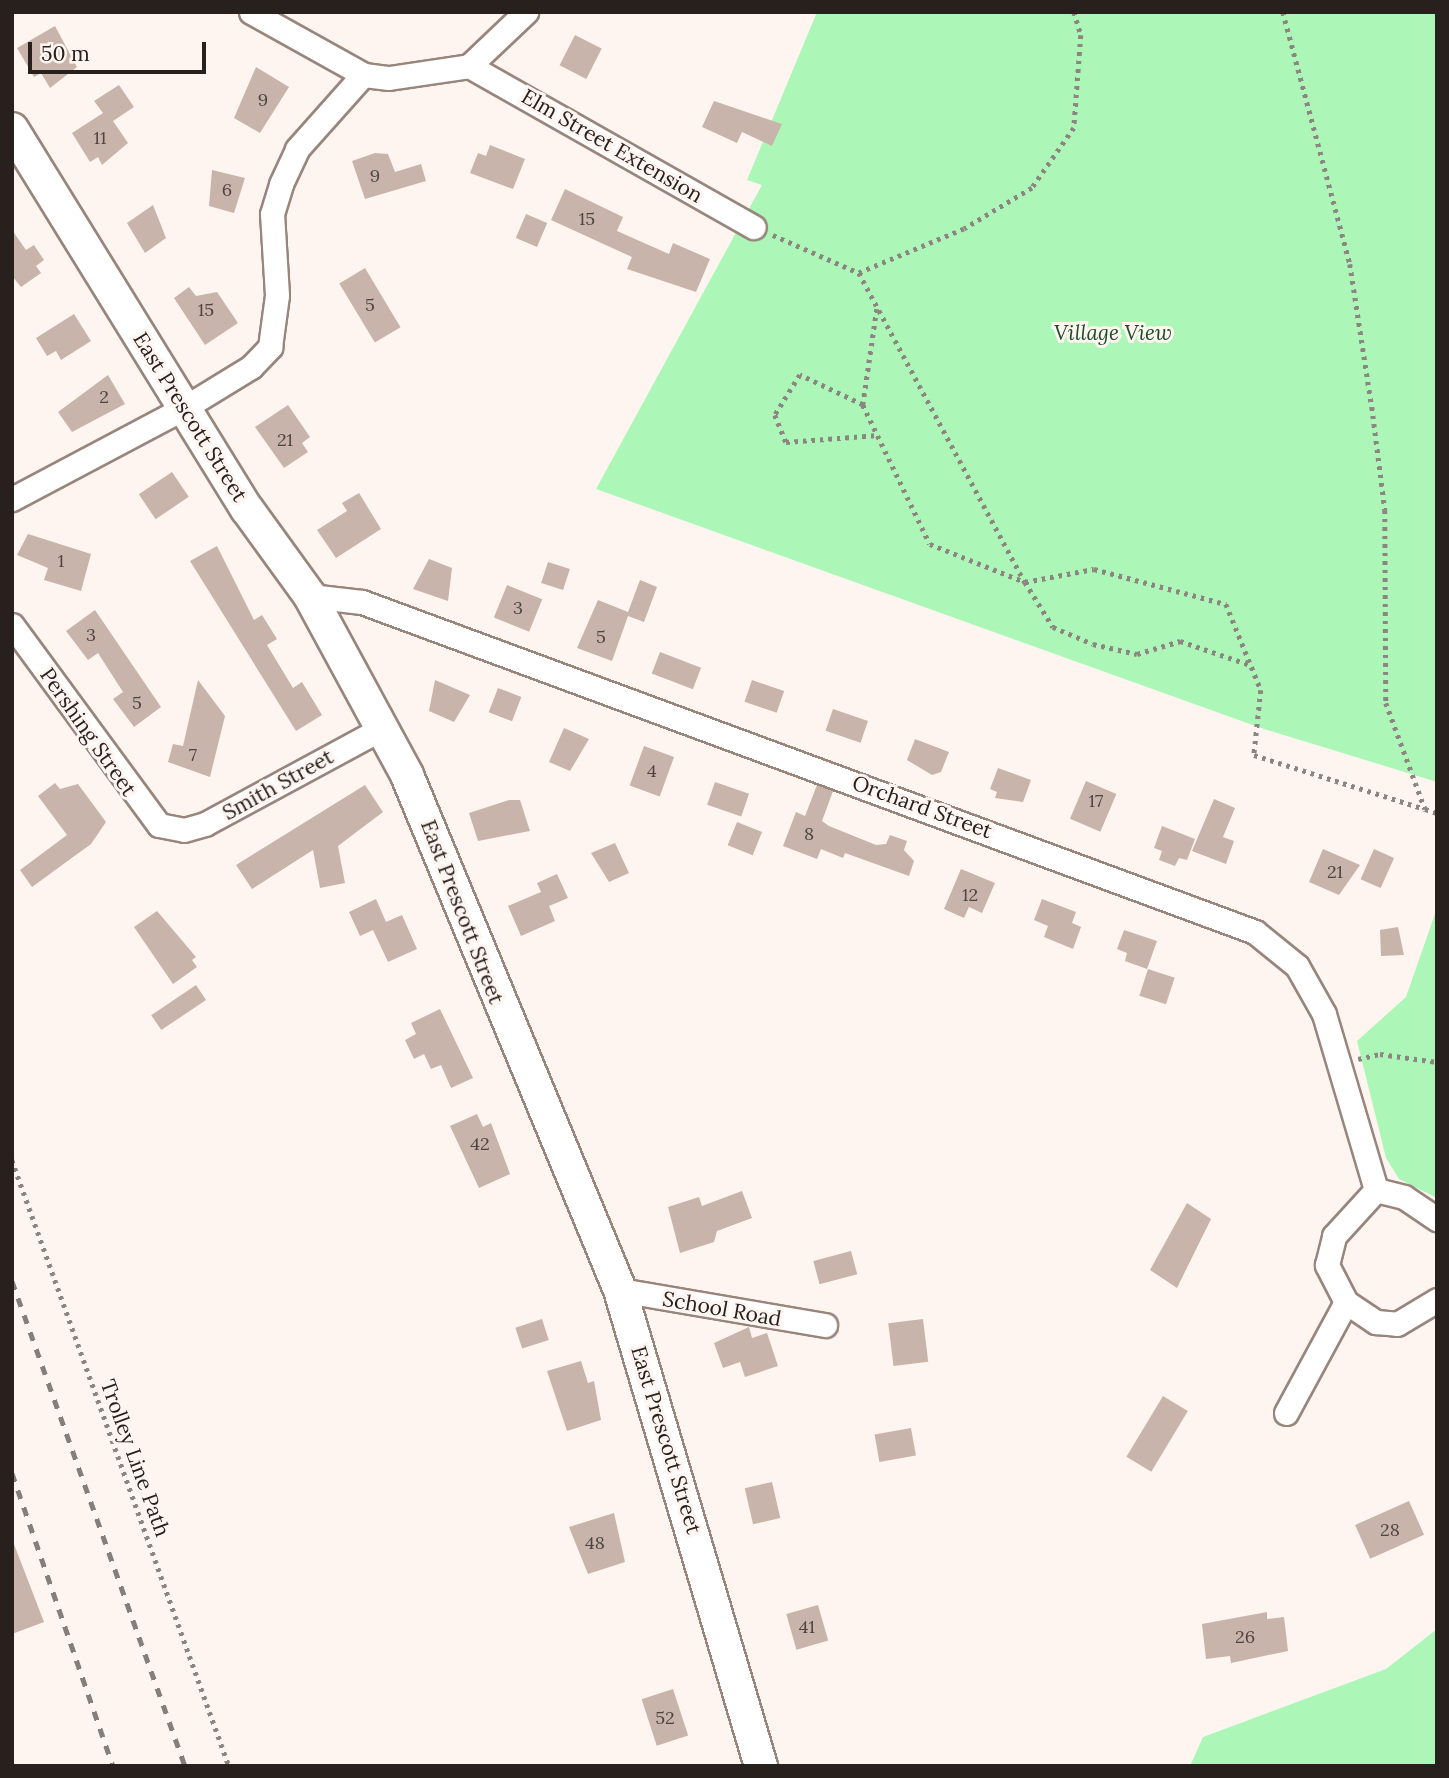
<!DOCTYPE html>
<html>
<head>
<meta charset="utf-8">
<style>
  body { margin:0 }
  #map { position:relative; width:1449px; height:1778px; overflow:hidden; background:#fef5f1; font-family:Lora,serif }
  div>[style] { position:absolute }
  .green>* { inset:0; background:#acf7b8 }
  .building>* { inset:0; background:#c8b4aa; transform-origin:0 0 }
  .path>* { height:4.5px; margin-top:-2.25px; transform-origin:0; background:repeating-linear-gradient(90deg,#8d8581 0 3.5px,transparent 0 8.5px) }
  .roads { filter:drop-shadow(2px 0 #98857c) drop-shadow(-2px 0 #98857c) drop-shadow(0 2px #98857c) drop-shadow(0 -2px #98857c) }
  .minor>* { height:23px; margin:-11.5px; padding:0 11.5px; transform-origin:11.5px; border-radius:11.5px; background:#fff }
  .secondary>* { height:32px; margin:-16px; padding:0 16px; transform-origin:16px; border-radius:16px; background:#fff }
  .rail>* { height:5px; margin-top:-2.5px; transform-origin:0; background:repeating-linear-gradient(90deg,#867e7a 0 9px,transparent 0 18px) }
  span { translate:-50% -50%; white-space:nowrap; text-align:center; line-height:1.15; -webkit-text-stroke:6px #fef5f1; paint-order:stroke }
  .number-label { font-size:18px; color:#4f4540 }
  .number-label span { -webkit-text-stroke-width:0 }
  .street-label { font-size:21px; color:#27201c }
  .park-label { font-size:21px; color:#1a5128; font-style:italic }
  .frame { position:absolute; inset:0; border:14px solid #27201c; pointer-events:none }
  .scale { position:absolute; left:28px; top:42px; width:178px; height:32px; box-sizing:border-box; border:4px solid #27201c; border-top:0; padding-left:9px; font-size:21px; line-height:24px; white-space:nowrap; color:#27201c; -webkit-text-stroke:5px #fef5f1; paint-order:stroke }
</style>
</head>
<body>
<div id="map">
  <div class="green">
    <div style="clip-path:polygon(817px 12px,1437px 12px,1437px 782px,1261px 728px,596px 489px,762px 185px,747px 180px)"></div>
    <div style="clip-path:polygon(1437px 908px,1437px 1198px,1399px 1179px,1386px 1158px,1357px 1041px,1406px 997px)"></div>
    <div style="clip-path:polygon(1437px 1629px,1437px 1766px,1190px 1766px,1203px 1737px,1386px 1669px)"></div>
  </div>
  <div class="building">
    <div style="clip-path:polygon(55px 26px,77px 67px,50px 88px,41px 73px,34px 77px,17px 48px)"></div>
    <div style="left:575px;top:35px;width:30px;height:34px;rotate:27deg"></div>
    <div style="clip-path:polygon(256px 67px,289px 87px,260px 133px,234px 118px)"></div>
    <div style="clip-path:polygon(119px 85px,134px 107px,113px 121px,128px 143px,102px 165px,98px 157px,90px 162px,72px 133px,103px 113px,94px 101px)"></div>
    <div style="clip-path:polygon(714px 101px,782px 124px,772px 146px,742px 132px,737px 143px,702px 127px)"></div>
    <div style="clip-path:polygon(490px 145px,525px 159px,513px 189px,470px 173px,478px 153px,486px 156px)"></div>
    <div style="clip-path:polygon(375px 153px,388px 154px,395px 172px,421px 164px,426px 181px,365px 199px,352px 161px)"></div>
    <div style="clip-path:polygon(212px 170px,245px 178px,234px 213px,209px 206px)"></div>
    <div style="clip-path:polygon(565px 189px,623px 217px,617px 231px,669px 254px,673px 243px,710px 259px,696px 292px,627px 269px,632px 257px,551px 220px)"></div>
    <div style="clip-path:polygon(153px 205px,166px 238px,145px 253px,127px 223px)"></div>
    <div style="left:526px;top:214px;width:23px;height:26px;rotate:23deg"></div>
    <div style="clip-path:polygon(12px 230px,26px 250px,34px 245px,44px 260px,36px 266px,41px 273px,21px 287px,12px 276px)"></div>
    <div style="left:365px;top:268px;width:69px;height:30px;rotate:59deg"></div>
    <div style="clip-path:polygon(189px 287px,196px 296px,217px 292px,238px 323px,205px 345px,174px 298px)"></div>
    <div style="clip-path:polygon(74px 314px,91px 341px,61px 360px,56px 351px,47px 356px,36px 338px)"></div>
    <div style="clip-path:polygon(108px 375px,125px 404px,72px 432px,58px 412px)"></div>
    <div style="clip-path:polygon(288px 405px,310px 437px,302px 443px,308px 452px,284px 468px,255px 427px)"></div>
    <div style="left:172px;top:472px;width:30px;height:40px;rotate:56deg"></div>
    <div style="clip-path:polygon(359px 493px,381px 529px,336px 558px,317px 530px,347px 511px,342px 503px)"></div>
    <div style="clip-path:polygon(28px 534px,91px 554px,81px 591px,44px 580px,48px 568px,17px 555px)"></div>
    <div style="clip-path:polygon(217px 546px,254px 620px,262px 615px,277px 639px,267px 645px,293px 688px,302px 682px,322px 715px,296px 731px,190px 561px)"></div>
    <div style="clip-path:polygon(429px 559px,452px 568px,448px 601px,413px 589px)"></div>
    <div style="left:548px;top:562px;width:23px;height:22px;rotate:18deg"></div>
    <div style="clip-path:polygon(640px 580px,657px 587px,644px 622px,628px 616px,612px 661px,577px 648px,598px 600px,628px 612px)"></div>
    <div style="left:507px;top:585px;width:38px;height:35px;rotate:22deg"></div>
    <div style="clip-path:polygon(95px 610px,161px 707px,134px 727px,113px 699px,123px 692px,98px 653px,88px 660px,66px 631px)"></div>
    <div style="left:660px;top:652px;width:44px;height:23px;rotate:21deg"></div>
    <div style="clip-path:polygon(198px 680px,225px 716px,210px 777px,168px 762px,173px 744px,183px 746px)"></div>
    <div style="clip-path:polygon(435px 680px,470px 695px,454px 722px,429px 711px)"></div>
    <div style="left:752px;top:680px;width:34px;height:23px;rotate:19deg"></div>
    <div style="left:498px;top:688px;width:25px;height:26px;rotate:21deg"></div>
    <div style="left:833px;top:709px;width:37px;height:23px;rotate:19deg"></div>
    <div style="clip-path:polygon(564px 728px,589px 739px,570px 771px,549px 762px)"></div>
    <div style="clip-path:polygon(915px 739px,949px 752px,941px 772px,932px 775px,907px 760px)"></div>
    <div style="left:644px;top:746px;width:32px;height:42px;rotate:20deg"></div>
    <div style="clip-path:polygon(998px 768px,1031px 780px,1023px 802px,995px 798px,997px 792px,990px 789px)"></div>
    <div style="left:1086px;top:781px;width:33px;height:41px;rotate:23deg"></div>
    <div style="left:715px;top:782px;width:36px;height:24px;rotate:19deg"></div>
    <div style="clip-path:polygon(55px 783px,60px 789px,78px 784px,106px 822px,91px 844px,32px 887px,20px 870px,67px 835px,38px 796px)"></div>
    <div style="clip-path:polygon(365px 785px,383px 812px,338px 846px,345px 883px,320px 888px,313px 850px,252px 889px,236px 865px)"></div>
    <div style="clip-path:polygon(817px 785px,833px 791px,822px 821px,829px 826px,876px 845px,886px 844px,890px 835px,907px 841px,904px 850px,914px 861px,909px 876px,845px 853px,843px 858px,821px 849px,817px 859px,783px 846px,796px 812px,805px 816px)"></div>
    <div style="clip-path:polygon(1214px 799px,1235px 808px,1223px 837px,1234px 841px,1226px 864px,1192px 851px)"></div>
    <div style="clip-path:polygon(509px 800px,520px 800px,530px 831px,478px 841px,469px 813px)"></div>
    <div style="left:737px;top:822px;width:27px;height:25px;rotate:22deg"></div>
    <div style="clip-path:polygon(1162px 826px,1195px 839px,1187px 860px,1179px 858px,1175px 866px,1159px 860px,1162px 851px,1154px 848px)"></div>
    <div style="clip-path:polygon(615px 843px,629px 873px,609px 882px,591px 853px)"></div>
    <div style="clip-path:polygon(1323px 849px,1360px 865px,1339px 895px,1309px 882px)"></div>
    <div style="left:1374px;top:849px;width:22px;height:33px;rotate:24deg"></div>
    <div style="clip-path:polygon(961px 869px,995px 883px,982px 913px,969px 907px,964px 918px,944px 909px)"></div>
    <div style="clip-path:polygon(557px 874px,568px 898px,549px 906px,555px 921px,521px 936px,508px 906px,541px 892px,537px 883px)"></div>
    <div style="clip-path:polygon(376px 899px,386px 922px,402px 915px,417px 949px,388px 962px,373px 930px,360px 936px,349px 912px)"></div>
    <div style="clip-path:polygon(1042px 899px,1076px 912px,1072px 923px,1081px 927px,1073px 949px,1044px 937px,1048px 926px,1034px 920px)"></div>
    <div style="clip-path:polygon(157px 911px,196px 957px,192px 960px,197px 967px,173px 984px,134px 927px)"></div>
    <div style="clip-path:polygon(1398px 927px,1404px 955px,1381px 956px,1380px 930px)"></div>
    <div style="clip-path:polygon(1124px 930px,1157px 941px,1147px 969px,1125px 961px,1127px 953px,1117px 949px)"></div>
    <div style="left:1148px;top:969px;width:28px;height:28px;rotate:18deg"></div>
    <div style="left:196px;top:985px;width:18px;height:54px;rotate:56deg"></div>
    <div style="clip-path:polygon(440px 1009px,473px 1078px,451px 1088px,441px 1065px,431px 1069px,424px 1054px,414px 1059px,405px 1040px,416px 1034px,411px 1023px)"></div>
    <div style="clip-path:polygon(477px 1114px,483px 1127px,491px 1123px,510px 1174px,479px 1188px,450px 1126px)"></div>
    <div style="clip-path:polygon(742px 1191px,752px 1218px,717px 1231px,714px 1242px,680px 1253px,668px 1207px,699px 1197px,702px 1206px)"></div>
    <div style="clip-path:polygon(1187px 1203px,1211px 1219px,1177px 1288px,1150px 1270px)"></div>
    <div style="left:851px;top:1251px;width:24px;height:39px;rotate:75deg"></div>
    <div style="left:542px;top:1319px;width:22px;height:28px;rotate:72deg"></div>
    <div style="left:923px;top:1319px;width:43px;height:35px;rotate:83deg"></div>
    <div style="clip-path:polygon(749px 1327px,752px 1338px,767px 1333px,778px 1366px,745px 1377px,740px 1362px,723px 1368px,714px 1343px)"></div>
    <div style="clip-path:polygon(581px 1361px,588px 1383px,594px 1381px,601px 1420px,567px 1431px,547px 1371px)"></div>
    <div style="left:1163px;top:1396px;width:29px;height:71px;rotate:31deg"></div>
    <div style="left:911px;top:1428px;width:28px;height:37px;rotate:80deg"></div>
    <div style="left:772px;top:1482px;width:37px;height:28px;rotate:77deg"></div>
    <div style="left:1409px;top:1501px;width:37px;height:59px;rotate:66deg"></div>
    <div style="clip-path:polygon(614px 1513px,625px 1562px,588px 1574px,569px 1527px)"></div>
    <div style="clip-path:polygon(12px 1539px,44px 1622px,12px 1634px)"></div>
    <div style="left:818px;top:1605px;width:37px;height:33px;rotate:74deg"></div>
    <div style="clip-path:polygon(1267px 1612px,1267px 1619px,1284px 1617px,1288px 1651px,1231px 1663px,1230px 1656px,1206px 1659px,1202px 1624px)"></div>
    <div style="left:673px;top:1689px;width:49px;height:33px;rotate:72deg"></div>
  </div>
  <div class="path">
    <div style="left:1074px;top:12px;width:24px;rotate:73deg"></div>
    <div style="left:1081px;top:35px;width:93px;rotate:94.3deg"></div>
    <div style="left:1074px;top:128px;width:73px;rotate:125deg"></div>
    <div style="left:1032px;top:188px;width:79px;rotate:148.9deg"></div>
    <div style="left:964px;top:229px;width:114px;rotate:157.3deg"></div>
    <div style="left:859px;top:273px;width:351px;rotate:61.8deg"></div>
    <div style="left:1025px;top:582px;width:70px;rotate:-10.7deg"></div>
    <div style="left:1094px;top:569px;width:137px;rotate:14.9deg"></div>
    <div style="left:1226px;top:604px;width:93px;rotate:67.9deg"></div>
    <div style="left:1261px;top:690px;width:65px;rotate:96.1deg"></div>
    <div style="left:1254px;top:755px;width:179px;rotate:17.5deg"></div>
    <div style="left:1283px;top:12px;width:261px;rotate:75.1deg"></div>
    <div style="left:1350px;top:264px;width:145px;rotate:81.3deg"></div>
    <div style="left:1372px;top:407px;width:104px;rotate:82.8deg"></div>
    <div style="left:1385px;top:510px;width:193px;rotate:89.7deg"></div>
    <div style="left:1386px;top:703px;width:113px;rotate:69.8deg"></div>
    <div style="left:1425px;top:809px;width:13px;rotate:18deg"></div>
    <div style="left:773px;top:235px;width:94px;rotate:23.8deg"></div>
    <div style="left:877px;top:309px;width:97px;rotate:98.3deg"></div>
    <div style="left:863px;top:405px;width:154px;rotate:64.3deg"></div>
    <div style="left:930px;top:544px;width:102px;rotate:21.8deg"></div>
    <div style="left:1025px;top:582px;width:53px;rotate:58.1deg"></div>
    <div style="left:1053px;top:627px;width:43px;rotate:23deg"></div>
    <div style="left:1093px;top:644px;width:45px;rotate:12.8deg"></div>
    <div style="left:1137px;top:654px;width:45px;rotate:-16.8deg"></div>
    <div style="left:1180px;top:641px;width:74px;rotate:18.9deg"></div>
    <div style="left:863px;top:405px;width:70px;rotate:-154.5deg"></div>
    <div style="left:800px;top:375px;width:47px;rotate:122deg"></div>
    <div style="left:775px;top:415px;width:29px;rotate:68deg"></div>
    <div style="left:786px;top:442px;width:93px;rotate:-4.3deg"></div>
    <div style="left:1358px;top:1059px;width:23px;rotate:-13deg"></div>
    <div style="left:1380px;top:1054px;width:58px;rotate:8deg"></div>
    <div style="left:12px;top:1160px;width:644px;rotate:70.3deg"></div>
  </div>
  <div class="roads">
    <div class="minor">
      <div style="left:251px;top:12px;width:129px;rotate:29.1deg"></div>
      <div style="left:364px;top:75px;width:25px;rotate:7deg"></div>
      <div style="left:389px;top:78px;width:81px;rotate:-8.5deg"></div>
      <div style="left:469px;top:66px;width:79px;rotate:-43.5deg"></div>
      <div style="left:469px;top:66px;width:327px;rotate:29.5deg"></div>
      <div style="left:12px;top:499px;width:195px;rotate:-27.9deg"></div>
      <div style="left:184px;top:408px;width:79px;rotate:-31.5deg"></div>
      <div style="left:251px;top:367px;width:28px;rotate:-46deg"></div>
      <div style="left:270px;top:347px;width:52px;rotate:-82.3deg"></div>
      <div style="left:277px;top:295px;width:81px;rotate:-93.5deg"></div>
      <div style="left:272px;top:214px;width:31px;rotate:-73deg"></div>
      <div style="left:281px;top:184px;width:38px;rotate:-65deg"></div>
      <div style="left:297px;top:149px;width:99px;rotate:-48.3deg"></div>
      <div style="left:310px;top:596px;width:52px;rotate:6.6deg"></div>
      <div style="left:362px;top:602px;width:952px;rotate:20.28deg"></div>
      <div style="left:1255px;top:932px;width:54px;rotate:39deg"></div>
      <div style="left:1297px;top:966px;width:55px;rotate:60.6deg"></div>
      <div style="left:1324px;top:1014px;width:184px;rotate:73.5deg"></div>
      <div style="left:1376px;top:1190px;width:29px;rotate:14deg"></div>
      <div style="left:1404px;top:1197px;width:40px;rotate:34deg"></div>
      <div style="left:12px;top:625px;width:248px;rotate:53.7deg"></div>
      <div style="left:159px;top:825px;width:25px;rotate:11deg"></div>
      <div style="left:184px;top:830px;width:22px;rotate:-16deg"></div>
      <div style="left:205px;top:824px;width:200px;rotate:-28.4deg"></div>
      <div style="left:620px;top:1290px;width:208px;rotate:9.7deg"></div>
      <div style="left:1346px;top:1302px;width:42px;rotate:-117.2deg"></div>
      <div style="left:1327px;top:1265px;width:30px;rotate:-76deg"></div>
      <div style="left:1334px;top:1236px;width:62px;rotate:-47.6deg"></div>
      <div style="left:1286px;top:1413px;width:126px;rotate:-61.6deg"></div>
      <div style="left:1346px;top:1302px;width:36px;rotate:34deg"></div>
      <div style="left:1376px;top:1322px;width:21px;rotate:5deg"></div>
      <div style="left:1397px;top:1324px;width:47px;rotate:-31deg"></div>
    </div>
    <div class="secondary">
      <div style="left:12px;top:129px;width:447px;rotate:58.3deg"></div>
      <div style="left:247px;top:509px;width:107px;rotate:54.1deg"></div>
      <div style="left:310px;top:596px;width:204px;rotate:61.5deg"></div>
      <div style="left:407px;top:775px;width:557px;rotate:67.53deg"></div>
      <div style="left:620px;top:1290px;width:496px;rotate:73.5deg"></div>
    </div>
  </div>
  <div class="rail">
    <div style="left:12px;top:1281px;width:515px;rotate:70.37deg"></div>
    <div style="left:12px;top:1473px;width:310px;rotate:71deg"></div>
  </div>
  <div class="number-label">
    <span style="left:263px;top:100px">9</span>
    <span style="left:100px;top:138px">11</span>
    <span style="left:375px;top:176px">9</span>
    <span style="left:227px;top:190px">6</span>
    <span style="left:587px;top:219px">15</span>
    <span style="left:370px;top:305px">5</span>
    <span style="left:206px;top:310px">15</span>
    <span style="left:104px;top:397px">2</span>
    <span style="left:285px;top:440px">21</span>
    <span style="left:61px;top:561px">1</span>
    <span style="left:518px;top:608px">3</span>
    <span style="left:91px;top:635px">3</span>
    <span style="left:601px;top:637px">5</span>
    <span style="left:137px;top:703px">5</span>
    <span style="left:193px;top:755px">7</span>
    <span style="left:652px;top:771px">4</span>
    <span style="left:1096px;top:801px">17</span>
    <span style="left:809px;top:834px">8</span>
    <span style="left:1335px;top:872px">21</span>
    <span style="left:970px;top:895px">12</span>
    <span style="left:480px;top:1144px">42</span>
    <span style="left:1390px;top:1530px">28</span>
    <span style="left:595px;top:1543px">48</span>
    <span style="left:807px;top:1627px">41</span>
    <span style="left:1245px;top:1637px">26</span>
    <span style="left:665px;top:1718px">52</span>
  </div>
  <div class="street-label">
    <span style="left:612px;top:146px;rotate:30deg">Elm Street Extension</span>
    <span style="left:190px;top:417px;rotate:58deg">East Prescott Street</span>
    <span style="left:88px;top:732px;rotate:55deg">Pershing Street</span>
    <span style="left:278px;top:785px;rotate:-29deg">Smith Street</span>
    <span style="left:922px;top:807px;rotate:20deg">Orchard Street</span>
    <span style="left:462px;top:912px;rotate:69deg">East Prescott Street</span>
    <span style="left:722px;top:1309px;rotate:10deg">School Road</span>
    <span style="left:666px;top:1440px;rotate:73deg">East Prescott Street</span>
    <span style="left:135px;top:1458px;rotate:70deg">Trolley Line Path</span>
  </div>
  <div class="park-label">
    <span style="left:1113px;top:333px">Village View</span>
  </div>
  <div class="frame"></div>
  <div class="scale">50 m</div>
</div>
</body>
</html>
